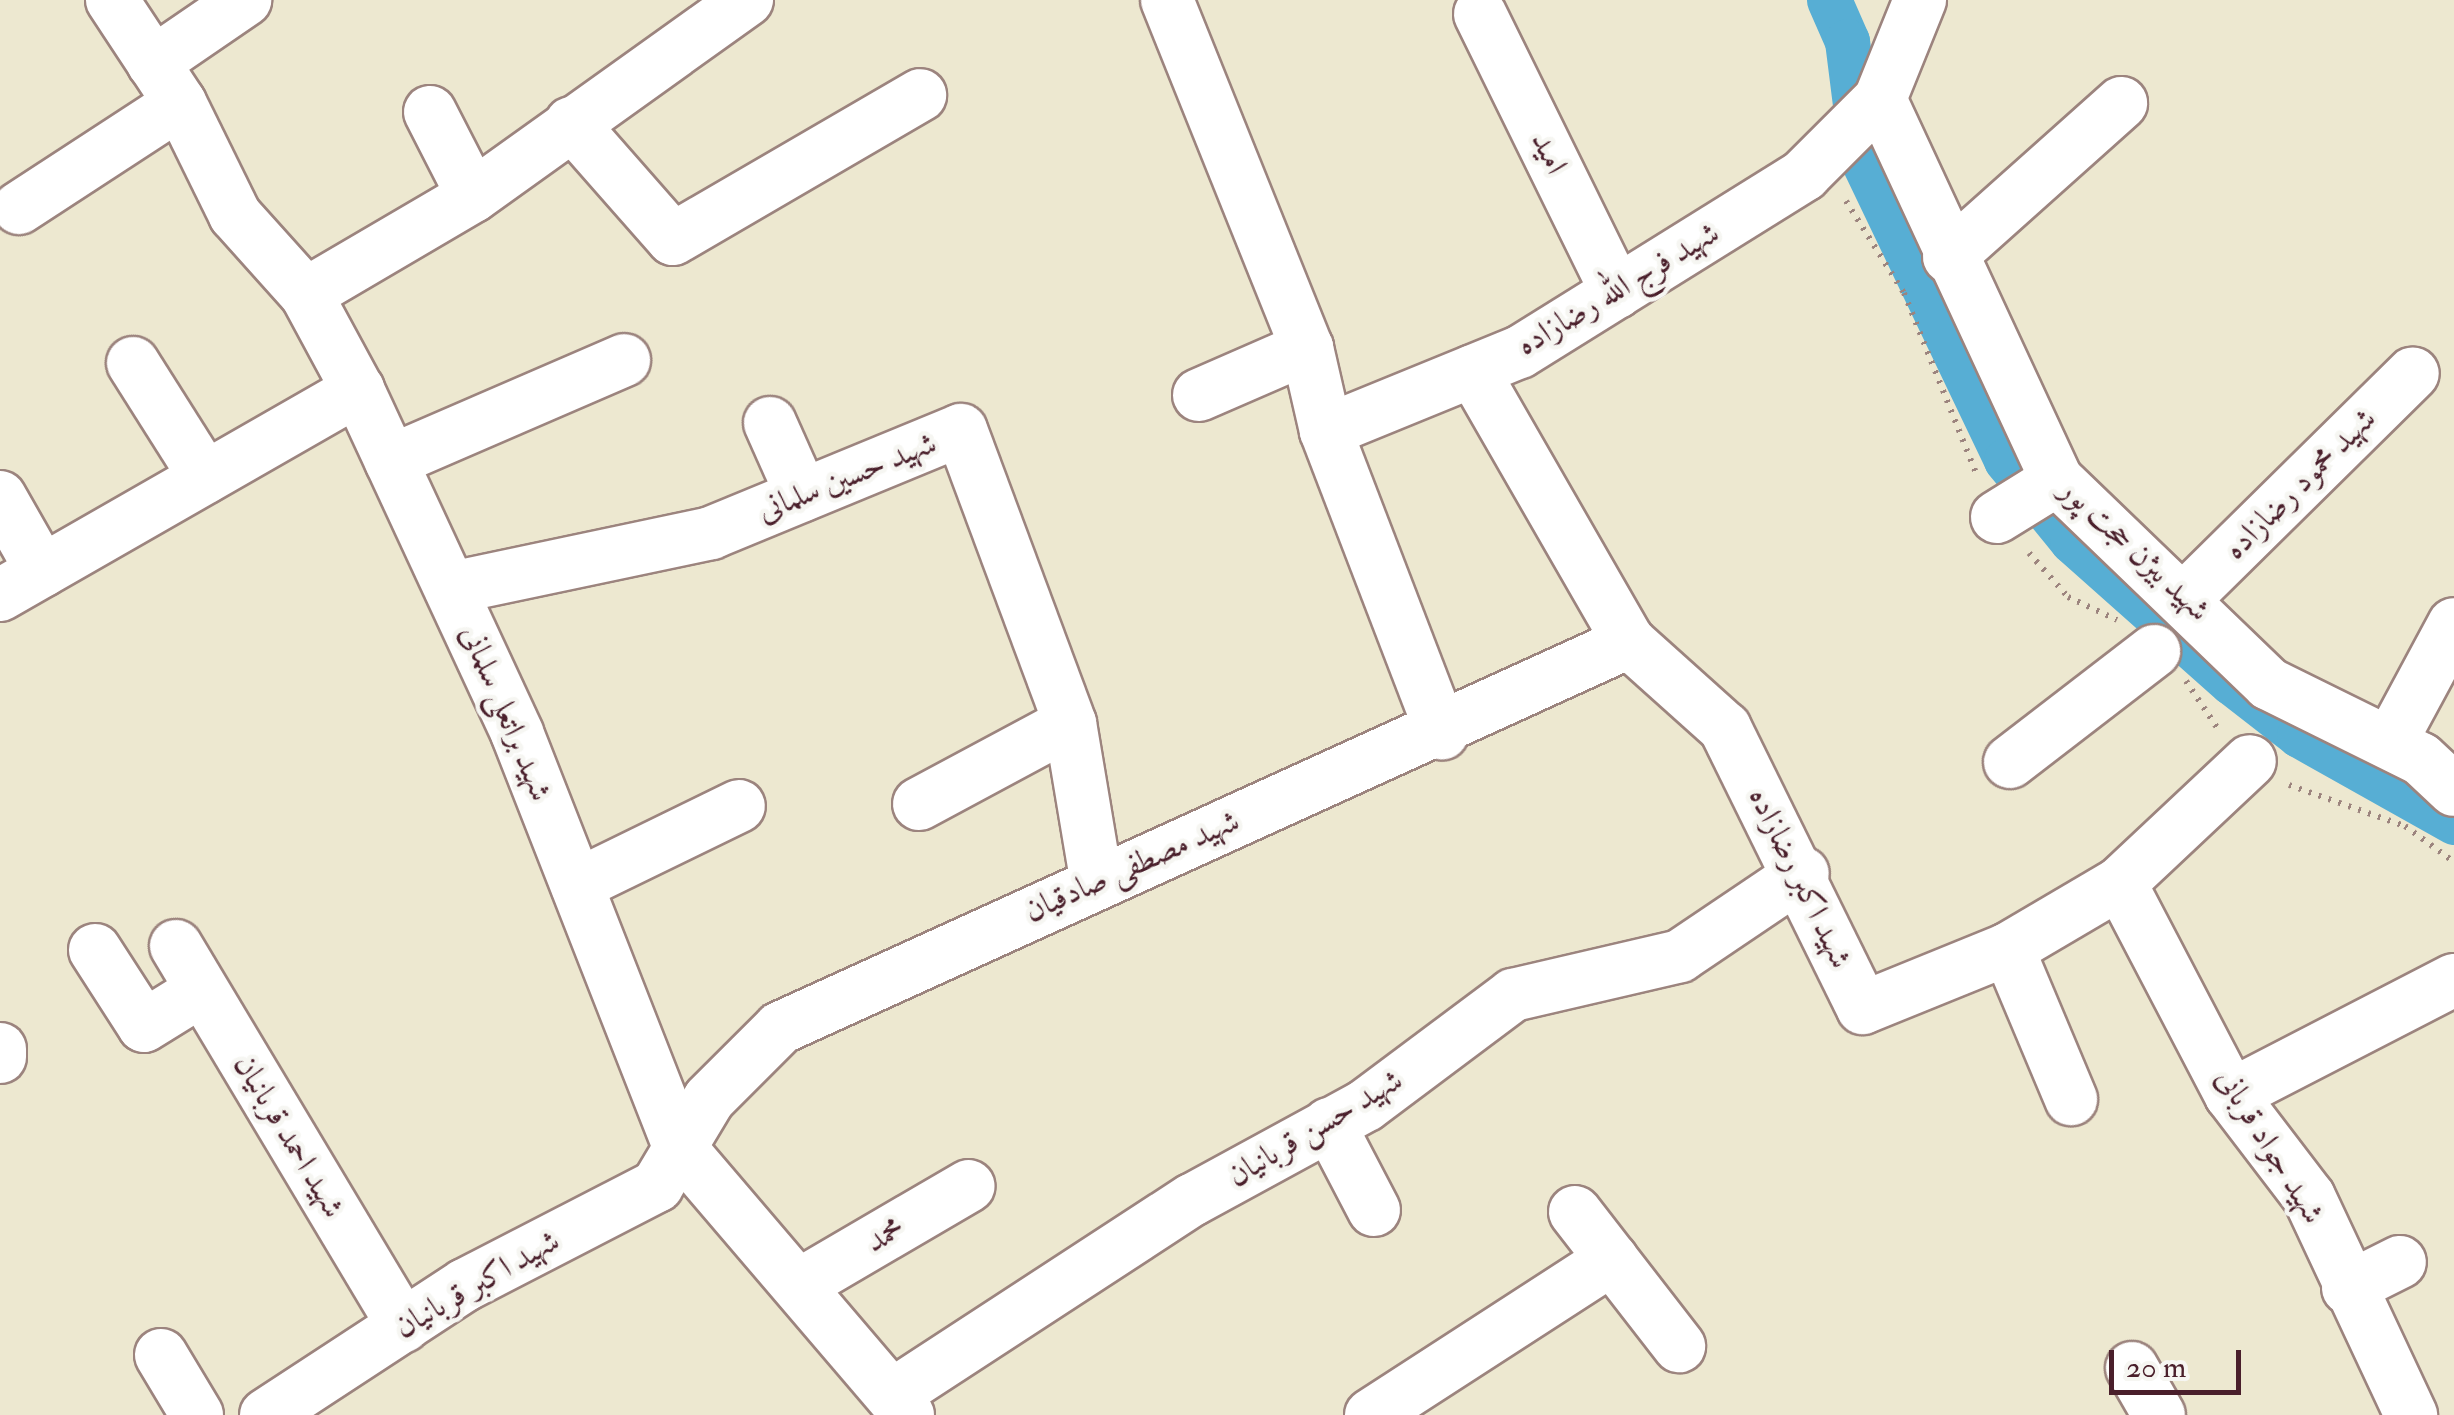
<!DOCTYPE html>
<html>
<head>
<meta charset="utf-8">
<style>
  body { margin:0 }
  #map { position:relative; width:2454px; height:1415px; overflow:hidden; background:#ede8d0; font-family:"IM FELL Double Pica",Amiri,serif }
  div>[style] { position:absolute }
  .canal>* { height:45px; margin:-22.5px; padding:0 22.5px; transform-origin:22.5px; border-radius:22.5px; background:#57aed4 }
  .path>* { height:6px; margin-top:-3px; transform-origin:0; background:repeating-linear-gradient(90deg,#9c847e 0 2.5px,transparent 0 10.5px) }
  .roads { filter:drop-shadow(2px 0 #9c847e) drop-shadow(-2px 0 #9c847e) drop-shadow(0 2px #9c847e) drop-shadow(0 -2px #9c847e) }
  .minor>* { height:52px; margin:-26px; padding:0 26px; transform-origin:26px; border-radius:26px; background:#fff }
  span { translate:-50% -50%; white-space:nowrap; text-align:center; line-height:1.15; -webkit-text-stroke:9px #f6f6f2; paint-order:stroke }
  .street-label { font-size:32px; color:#4a1f2b }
  .scale { position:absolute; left:2109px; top:1350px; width:132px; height:45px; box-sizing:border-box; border:5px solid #4a1f2b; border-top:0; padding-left:12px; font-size:30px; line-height:35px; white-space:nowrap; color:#4a1f2b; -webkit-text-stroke:8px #f6f6f2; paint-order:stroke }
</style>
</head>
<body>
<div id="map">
  <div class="canal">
    <div style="left:1829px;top:0;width:45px;rotate:66.3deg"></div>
    <div style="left:1847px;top:41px;width:119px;rotate:82.8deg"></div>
    <div style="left:1862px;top:159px;width:334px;rotate:64.4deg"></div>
    <div style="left:2006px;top:460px;width:104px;rotate:50.8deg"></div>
    <div style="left:2072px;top:541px;width:213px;rotate:41.6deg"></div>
    <div style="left:2231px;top:682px;width:86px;rotate:37.9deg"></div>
    <div style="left:2299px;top:735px;width:178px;rotate:29.3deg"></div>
  </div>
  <div class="path">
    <div style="left:1846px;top:201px;width:109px;rotate:57.8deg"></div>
    <div style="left:1904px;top:293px;width:194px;rotate:68.2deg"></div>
    <div style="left:2029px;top:553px;width:59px;rotate:48.4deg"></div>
    <div style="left:2068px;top:597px;width:54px;rotate:25.1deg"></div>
    <div style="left:2186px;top:681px;width:58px;rotate:56.3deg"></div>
    <div style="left:2289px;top:785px;width:123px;rotate:19.5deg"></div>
    <div style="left:2405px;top:826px;width:61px;rotate:36.3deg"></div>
  </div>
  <div class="roads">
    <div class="minor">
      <div style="left:112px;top:0;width:123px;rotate:56.6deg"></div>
      <div style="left:180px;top:103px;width:125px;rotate:63.8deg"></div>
      <div style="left:235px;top:215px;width:106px;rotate:48.1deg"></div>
      <div style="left:306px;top:294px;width:109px;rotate:61.6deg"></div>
      <div style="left:358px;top:390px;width:378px;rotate:65.1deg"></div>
      <div style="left:517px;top:733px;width:446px;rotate:68.6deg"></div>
      <div style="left:680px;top:1148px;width:351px;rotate:49.5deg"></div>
      <div style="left:1167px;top:0;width:375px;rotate:68.1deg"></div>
      <div style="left:1307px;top:348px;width:85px;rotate:77.1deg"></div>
      <div style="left:1326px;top:431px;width:324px;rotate:69deg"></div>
      <div style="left:1480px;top:14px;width:310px;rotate:63.8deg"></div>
      <div style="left:153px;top:63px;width:112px;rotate:-34.4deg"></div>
      <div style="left:1880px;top:99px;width:420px;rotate:65.1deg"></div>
      <div style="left:2057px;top:480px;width:294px;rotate:43.9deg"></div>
      <div style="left:2269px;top:684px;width:169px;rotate:26.3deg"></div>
      <div style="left:2421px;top:759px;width:45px;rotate:43.2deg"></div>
      <div style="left:430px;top:112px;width:94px;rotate:62.9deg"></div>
      <div style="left:571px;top:123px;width:154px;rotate:48.7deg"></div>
      <div style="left:673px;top:239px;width:286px;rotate:-30.2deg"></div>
      <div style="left:19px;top:208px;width:192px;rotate:-33.1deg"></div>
      <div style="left:1949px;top:257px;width:231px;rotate:-41.8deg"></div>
      <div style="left:306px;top:294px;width:194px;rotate:-30.4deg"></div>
      <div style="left:473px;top:196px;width:337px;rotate:-35.6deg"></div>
      <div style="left:133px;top:363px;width:135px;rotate:57.7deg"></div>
      <div style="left:1473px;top:371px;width:313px;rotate:60.1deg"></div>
      <div style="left:1629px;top:642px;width:129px;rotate:41.9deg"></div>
      <div style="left:1725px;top:728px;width:312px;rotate:63.8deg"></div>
      <div style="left:1863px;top:1008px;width:157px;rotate:-22.1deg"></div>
      <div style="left:2008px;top:949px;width:130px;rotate:-30.5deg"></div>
      <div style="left:2120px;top:883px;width:178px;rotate:-43.2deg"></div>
      <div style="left:1199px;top:395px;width:118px;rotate:-23.5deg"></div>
      <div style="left:770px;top:423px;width:79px;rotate:66deg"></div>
      <div style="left:1326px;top:431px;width:209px;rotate:-22.2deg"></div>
      <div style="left:1520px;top:352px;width:335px;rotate:-31.9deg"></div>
      <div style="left:1804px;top:175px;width:107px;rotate:-45deg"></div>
      <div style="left:1880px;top:99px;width:107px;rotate:-68deg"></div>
      <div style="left:391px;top:461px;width:254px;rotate:-23.4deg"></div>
      <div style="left:0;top:497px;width:85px;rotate:60.4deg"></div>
      <div style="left:1997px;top:517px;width:70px;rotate:-31.7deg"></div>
      <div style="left:451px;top:588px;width:266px;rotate:-11.9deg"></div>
      <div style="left:711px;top:533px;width:270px;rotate:-22.4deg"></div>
      <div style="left:961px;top:430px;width:313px;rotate:69.6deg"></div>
      <div style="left:1070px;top:723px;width:158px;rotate:80.5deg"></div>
      <div style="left:0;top:595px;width:413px;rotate:-29.8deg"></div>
      <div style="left:2187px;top:596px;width:317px;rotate:-44.6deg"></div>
      <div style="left:2390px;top:743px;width:135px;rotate:-61.7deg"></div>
      <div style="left:2010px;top:762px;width:182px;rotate:-37.6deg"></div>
      <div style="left:919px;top:804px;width:171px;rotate:-28.2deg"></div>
      <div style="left:2120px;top:883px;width:239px;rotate:62.4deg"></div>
      <div style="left:2231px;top:1095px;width:128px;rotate:52.6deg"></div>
      <div style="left:2309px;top:1197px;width:241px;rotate:64.9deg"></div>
      <div style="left:577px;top:885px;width:180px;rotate:-26deg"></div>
      <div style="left:176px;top:946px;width:443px;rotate:59.1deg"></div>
      <div style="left:2008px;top:949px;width:163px;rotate:67.2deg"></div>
      <div style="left:95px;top:950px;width:90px;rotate:57.2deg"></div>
      <div style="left:144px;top:1026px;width:68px;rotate:-31.8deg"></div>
      <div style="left:0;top:1049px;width:8px;rotate:90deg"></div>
      <div style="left:2231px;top:1095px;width:251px;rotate:-27.3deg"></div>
      <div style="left:1329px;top:1124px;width:97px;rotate:62.4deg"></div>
      <div style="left:1575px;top:1212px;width:170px;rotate:52.2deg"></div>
      <div style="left:801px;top:1284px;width:194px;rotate:-30.3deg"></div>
      <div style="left:2348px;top:1288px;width:58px;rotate:-26.6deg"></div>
      <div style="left:161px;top:1355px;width:70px;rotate:59deg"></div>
      <div style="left:2132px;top:1368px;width:54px;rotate:60.1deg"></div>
      <div style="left:894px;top:1394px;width:356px;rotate:-33.1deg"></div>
      <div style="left:1192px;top:1200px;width:198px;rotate:-28.6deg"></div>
      <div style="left:1366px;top:1105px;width:184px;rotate:-36.8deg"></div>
      <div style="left:1513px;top:995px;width:171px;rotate:-13.1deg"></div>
      <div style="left:1680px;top:956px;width:148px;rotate:-34deg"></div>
      <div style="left:266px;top:1415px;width:238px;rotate:-33.2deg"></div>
      <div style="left:465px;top:1285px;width:216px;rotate:-27.3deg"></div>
      <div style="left:657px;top:1186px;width:101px;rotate:-59.1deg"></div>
      <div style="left:709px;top:1099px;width:100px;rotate:-45deg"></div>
      <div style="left:780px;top:1028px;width:933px;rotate:-24.45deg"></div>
      <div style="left:1371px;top:1415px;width:287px;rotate:-32.9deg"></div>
    </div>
  </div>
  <div class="street-label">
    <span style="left:1549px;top:153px;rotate:64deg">امید</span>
    <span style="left:1618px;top:289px;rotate:-31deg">شهید فرج الله رضازاده</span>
    <span style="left:847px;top:477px;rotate:-22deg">شهید حسین سلمانی</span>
    <span style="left:2300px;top:484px;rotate:-45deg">شهید محمود رضازاده</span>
    <span style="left:2135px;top:550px;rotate:43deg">شهید بیژن حجت پور</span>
    <span style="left:506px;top:713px;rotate:67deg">شهید براتعلی سلمانی</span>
    <span style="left:1132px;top:866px;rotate:-24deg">شهید مصطفی صادقیان</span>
    <span style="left:1800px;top:878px;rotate:64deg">شهید اکبر رضازاده</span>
    <span style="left:1315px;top:1128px;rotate:-31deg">شهید حسن قربانیان</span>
    <span style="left:289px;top:1136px;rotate:59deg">شهید احمد قربانیان</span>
    <span style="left:2270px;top:1146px;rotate:58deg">شهید جواد قربانی</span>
    <span style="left:885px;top:1235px;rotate:-30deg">محمد</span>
    <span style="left:477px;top:1284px;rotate:-30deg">شهید اکبر قربانیان</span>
  </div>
  <div class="scale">20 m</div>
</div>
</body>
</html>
